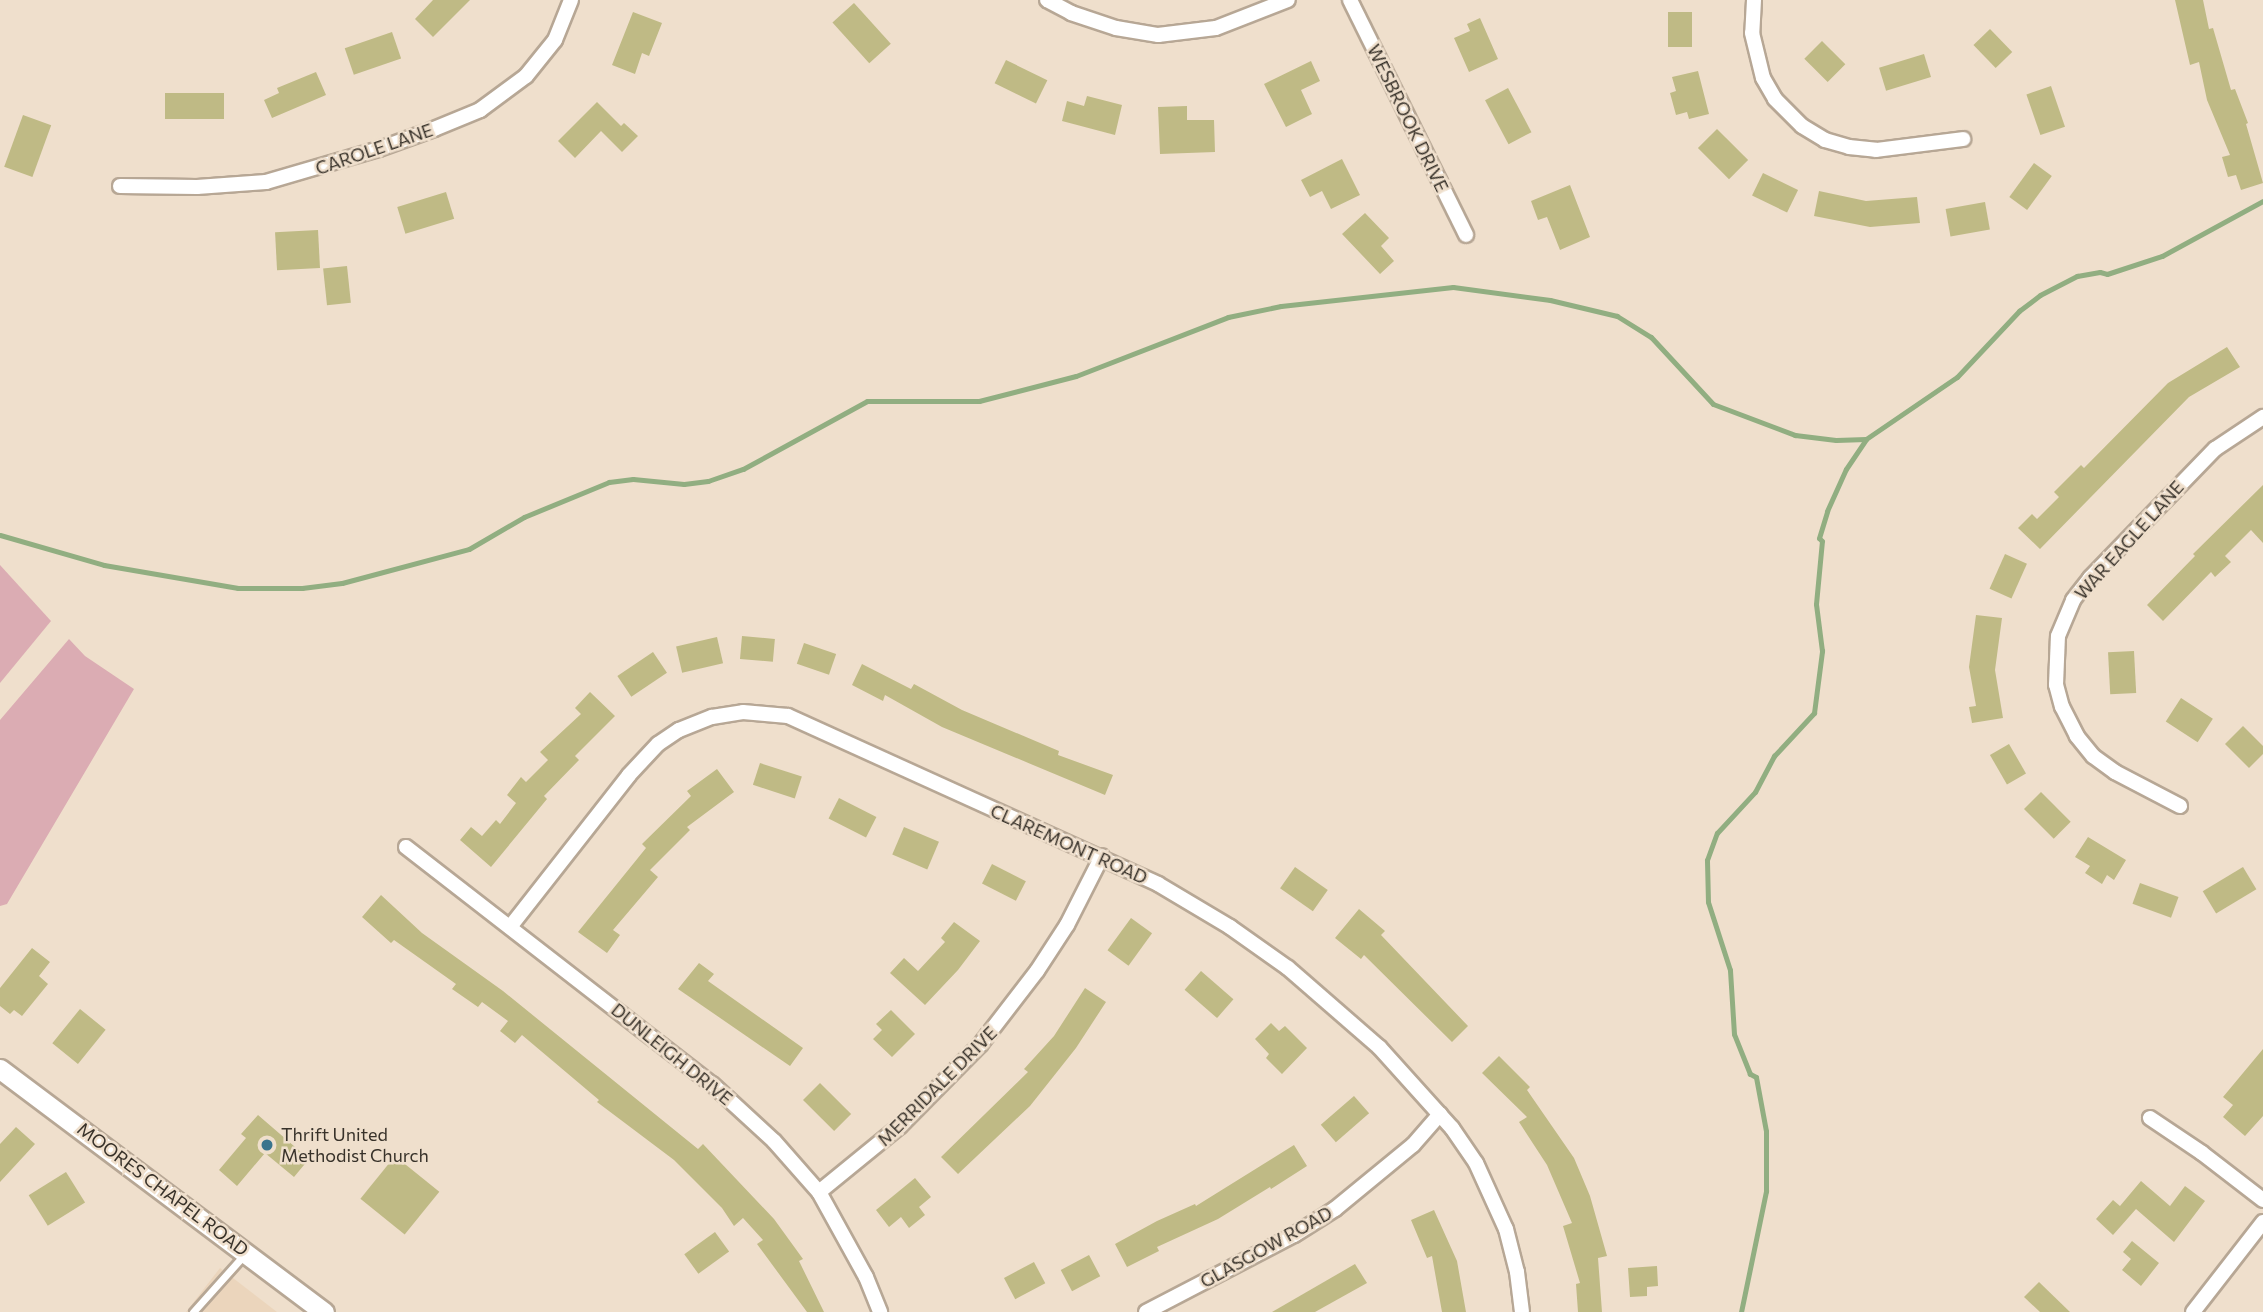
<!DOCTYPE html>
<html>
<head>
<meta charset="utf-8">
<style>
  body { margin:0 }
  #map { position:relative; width:2263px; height:1312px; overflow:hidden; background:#efdfcc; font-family:Commissioner,sans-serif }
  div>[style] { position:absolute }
  .built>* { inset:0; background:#ebd5bc }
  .green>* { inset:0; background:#dbacb3 }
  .stream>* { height:5px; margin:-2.5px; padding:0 2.5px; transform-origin:2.5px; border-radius:2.5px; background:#91ae81 }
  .building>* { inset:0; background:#bfba85; transform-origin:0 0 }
  .roads { filter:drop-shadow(2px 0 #b7a795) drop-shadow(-2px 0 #b7a795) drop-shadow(0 2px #b7a795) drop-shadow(0 -2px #b7a795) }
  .lane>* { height:7px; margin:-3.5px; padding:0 3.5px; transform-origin:3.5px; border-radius:3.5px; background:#fff }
  .street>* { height:14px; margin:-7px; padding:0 7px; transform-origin:7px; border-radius:7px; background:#fff }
  .secondary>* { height:19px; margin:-9.5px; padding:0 9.5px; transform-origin:9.5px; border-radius:9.5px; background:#fff }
  .dots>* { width:19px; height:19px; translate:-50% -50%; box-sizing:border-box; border:4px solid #efdfcc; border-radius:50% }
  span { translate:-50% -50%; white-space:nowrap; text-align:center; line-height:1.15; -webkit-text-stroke:5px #efdfcc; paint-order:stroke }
  .street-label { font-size:18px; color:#38322a }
  .poi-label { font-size:18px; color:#38322a }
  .left { translate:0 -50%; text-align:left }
</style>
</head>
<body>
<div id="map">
  <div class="built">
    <div style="clip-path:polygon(220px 1268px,277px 1312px,186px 1312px)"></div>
  </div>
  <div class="green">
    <div style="clip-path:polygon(0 565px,51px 621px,0 683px)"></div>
    <div style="clip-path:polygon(69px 639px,85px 656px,134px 689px,7px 904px,0 906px,0 720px)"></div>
  </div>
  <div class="stream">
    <div style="left:0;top:535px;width:108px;rotate:16.1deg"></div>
    <div style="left:104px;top:565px;width:136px;rotate:9.7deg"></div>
    <div style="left:238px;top:588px;width:64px"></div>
    <div style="left:302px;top:588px;width:40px;rotate:-7.1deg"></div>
    <div style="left:342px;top:583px;width:131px;rotate:-15deg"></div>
    <div style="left:469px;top:549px;width:64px;rotate:-30.2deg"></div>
    <div style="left:524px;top:517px;width:92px;rotate:-22.4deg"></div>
    <div style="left:609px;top:482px;width:24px;rotate:-7deg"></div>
    <div style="left:633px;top:479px;width:51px;rotate:5.6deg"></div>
    <div style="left:684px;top:484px;width:24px;rotate:-7deg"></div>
    <div style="left:708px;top:481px;width:37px;rotate:-19deg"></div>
    <div style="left:743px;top:469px;width:141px;rotate:-28.7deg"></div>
    <div style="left:867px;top:401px;width:112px"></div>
    <div style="left:979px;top:401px;width:100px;rotate:-14.5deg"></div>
    <div style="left:1076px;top:376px;width:163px;rotate:-21.2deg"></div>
    <div style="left:1228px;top:317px;width:54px;rotate:-11.7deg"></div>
    <div style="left:1281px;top:306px;width:173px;rotate:-6.3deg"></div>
    <div style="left:1453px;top:287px;width:98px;rotate:7.6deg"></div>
    <div style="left:1550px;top:300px;width:69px;rotate:13.4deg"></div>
    <div style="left:1617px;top:316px;width:40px;rotate:32deg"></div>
    <div style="left:1651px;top:337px;width:91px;rotate:47.2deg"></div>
    <div style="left:1713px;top:404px;width:88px;rotate:20.7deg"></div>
    <div style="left:1795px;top:435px;width:41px;rotate:7deg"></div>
    <div style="left:1836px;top:440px;width:30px;rotate:-2deg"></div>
    <div style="left:1741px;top:1312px;width:124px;rotate:-78.3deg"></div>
    <div style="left:1766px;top:1191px;width:60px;rotate:-90deg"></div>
    <div style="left:1766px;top:1131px;width:55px;rotate:-100.5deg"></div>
    <div style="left:1756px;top:1077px;width:7px;rotate:-153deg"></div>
    <div style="left:1750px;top:1074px;width:43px;rotate:-111.8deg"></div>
    <div style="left:1734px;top:1034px;width:64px;rotate:-93.6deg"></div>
    <div style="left:1730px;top:970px;width:71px;rotate:-107.9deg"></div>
    <div style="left:1708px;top:902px;width:42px;rotate:-91.4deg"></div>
    <div style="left:1707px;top:860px;width:29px;rotate:-70deg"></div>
    <div style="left:1717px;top:833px;width:56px;rotate:-47.2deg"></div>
    <div style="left:1755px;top:792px;width:41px;rotate:-62.2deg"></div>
    <div style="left:1774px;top:756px;width:59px;rotate:-47.1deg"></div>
    <div style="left:1814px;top:713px;width:63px;rotate:-82.6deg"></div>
    <div style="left:1822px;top:651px;width:47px;rotate:-97.3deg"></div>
    <div style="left:1816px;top:604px;width:63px;rotate:-84.6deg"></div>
    <div style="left:1822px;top:541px;width:4px;rotate:-135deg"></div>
    <div style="left:1819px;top:538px;width:28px;rotate:-73deg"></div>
    <div style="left:1827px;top:511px;width:46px;rotate:-65.7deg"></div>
    <div style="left:1846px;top:469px;width:36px;rotate:-56deg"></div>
    <div style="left:1866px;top:439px;width:110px;rotate:-34.3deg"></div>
    <div style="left:1957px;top:377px;width:91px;rotate:-46.8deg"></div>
    <div style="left:2019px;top:311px;width:26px;rotate:-37deg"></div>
    <div style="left:2040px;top:295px;width:42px;rotate:-27.2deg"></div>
    <div style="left:2077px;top:276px;width:23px;rotate:-10deg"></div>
    <div style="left:2100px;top:272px;width:7px;rotate:16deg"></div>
    <div style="left:2107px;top:274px;width:58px;rotate:-18.1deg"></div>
    <div style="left:2162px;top:256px;width:115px;rotate:-28.6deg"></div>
  </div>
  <div class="building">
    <div style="clip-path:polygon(433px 0,470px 0,433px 37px,415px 19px)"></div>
    <div style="clip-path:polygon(2175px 0,2203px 0,2209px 29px,2213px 28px,2231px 90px,2235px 89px,2248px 123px,2246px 124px,2263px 183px,2241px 190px,2236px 175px,2228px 177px,2222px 157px,2230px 155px,2207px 100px,2199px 62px,2190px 65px)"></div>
    <div style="left:854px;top:3px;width:55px;height:29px;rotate:48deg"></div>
    <div style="clip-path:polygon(633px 12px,662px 23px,649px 56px,642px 53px,635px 74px,612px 65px)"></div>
    <div style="left:1668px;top:12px;width:24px;height:35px"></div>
    <div style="clip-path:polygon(1480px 18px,1498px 59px,1469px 72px,1454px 38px,1470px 31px,1467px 24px)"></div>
    <div style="left:1990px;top:29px;width:32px;height:23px;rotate:46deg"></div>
    <div style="left:392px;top:32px;width:28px;height:50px;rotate:71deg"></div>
    <div style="left:1822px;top:41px;width:33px;height:25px;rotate:45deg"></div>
    <div style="left:1924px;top:54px;width:24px;height:47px;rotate:73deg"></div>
    <div style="left:1006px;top:60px;width:46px;height:26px;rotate:26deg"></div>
    <div style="clip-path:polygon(1311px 61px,1320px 81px,1301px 90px,1312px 114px,1286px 127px,1264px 84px)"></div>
    <div style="clip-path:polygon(1698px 71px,1709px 114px,1689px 119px,1687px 112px,1676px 115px,1670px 93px,1676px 91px,1672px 77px)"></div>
    <div style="clip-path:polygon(316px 72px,326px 95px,272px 118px,264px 100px,279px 93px,277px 88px)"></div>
    <div style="left:2051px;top:86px;width:43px;height:26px;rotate:71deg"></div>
    <div style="left:1508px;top:88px;width:50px;height:26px;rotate:62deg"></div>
    <div style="left:165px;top:93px;width:59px;height:26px"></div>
    <div style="clip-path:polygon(1087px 96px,1122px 105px,1115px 135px,1062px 121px,1067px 101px,1084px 106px)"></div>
    <div style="clip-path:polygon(597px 102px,621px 126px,624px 123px,638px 136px,622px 152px,601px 131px,575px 158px,558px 141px)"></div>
    <div style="clip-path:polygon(1187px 106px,1187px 120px,1214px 120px,1215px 152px,1160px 154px,1158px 107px)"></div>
    <div style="left:23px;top:115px;width:30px;height:55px;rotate:20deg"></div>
    <div style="left:1717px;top:129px;width:44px;height:27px;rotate:45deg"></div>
    <div style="clip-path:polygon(1342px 159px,1360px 195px,1331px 209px,1322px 191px,1310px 197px,1301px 180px)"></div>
    <div style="left:2034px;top:163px;width:22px;height:42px;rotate:36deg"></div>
    <div style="left:1763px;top:173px;width:39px;height:25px;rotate:26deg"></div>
    <div style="clip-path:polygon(1570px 185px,1590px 237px,1560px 250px,1547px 217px,1538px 220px,1531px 201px)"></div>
    <div style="clip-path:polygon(1819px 191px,1866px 201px,1917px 197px,1920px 223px,1870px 227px,1814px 216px)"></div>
    <div style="left:446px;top:192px;width:28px;height:51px;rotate:73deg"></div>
    <div style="left:1985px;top:202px;width:28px;height:40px;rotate:80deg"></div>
    <div style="clip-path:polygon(1365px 213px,1389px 238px,1381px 246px,1394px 261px,1380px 274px,1342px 234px)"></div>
    <div style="left:318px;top:230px;width:38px;height:43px;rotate:87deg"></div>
    <div style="left:347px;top:266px;width:37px;height:24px;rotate:84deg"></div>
    <div style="clip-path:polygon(2227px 347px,2240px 367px,2189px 397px,2040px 549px,2018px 528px,2032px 514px,2037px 519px,2059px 497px,2054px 492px,2081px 465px,2084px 468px,2168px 383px)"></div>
    <div style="clip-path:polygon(2263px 485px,2263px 543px,2251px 530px,2225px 556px,2231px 562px,2215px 577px,2211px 572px,2163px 621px,2147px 605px,2195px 556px,2193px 554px)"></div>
    <div style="left:2005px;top:554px;width:24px;height:38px;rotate:24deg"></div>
    <div style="clip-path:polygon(1976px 615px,2002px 618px,1995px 670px,2003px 718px,1972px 723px,1969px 707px,1976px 706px,1969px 667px)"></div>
    <div style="left:742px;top:636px;width:33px;height:23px;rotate:5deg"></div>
    <div style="left:717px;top:637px;width:27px;height:42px;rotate:77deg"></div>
    <div style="left:804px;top:643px;width:34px;height:22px;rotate:19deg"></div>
    <div style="left:2134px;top:651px;width:42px;height:26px;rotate:87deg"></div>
    <div style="left:653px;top:652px;width:25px;height:43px;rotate:56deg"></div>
    <div style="clip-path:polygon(862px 664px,911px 689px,914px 684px,962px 710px,1059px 751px,1058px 755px,1113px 775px,1105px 795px,942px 727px,885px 695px,883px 701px,852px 685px)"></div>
    <div style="clip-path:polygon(590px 692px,615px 716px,575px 756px,579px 760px,544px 796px,547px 799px,491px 867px,460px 840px,471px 827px,482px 836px,496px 820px,500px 824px,516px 803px,507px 795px,521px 777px,526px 782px,548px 760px,540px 752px,581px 714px,575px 708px)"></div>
    <div style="left:2181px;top:698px;width:38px;height:28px;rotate:33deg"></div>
    <div style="clip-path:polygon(2243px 726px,2263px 746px,2263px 754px,2249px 768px,2225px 744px)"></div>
    <div style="left:2009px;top:744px;width:34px;height:22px;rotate:60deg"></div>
    <div style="left:760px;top:763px;width:44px;height:23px;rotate:18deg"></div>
    <div style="clip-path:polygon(717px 769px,734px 792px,687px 827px,690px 830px,650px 870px,658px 877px,613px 930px,620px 935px,607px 953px,578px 932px,646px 848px,642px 844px,691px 796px,687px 791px)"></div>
    <div style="left:2041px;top:792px;width:42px;height:24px;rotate:45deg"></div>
    <div style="left:839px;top:798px;width:42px;height:23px;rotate:27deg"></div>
    <div style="left:904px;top:827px;width:38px;height:30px;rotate:23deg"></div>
    <div style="clip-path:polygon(2088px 837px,2126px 860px,2114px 880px,2107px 875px,2102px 884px,2085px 873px,2090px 866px,2075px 857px)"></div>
    <div style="left:992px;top:864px;width:38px;height:22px;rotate:27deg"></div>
    <div style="left:1295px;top:867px;width:40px;height:26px;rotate:35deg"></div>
    <div style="left:2243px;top:867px;width:26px;height:47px;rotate:59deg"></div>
    <div style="left:2140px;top:883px;width:41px;height:22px;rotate:20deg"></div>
    <div style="clip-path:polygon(381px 895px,422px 933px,503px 991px,698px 1149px,703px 1144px,774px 1219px,803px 1259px,799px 1261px,824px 1312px,807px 1312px,757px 1244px,763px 1240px,743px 1218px,734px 1226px,722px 1208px,674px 1160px,597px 1102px,599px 1100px,522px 1035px,515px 1043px,500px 1031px,508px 1021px,482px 1002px,478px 1007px,452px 989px,456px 984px,394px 940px,391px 943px,362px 917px)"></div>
    <div style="clip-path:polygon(1359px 909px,1385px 931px,1381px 935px,1468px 1026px,1452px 1042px,1364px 955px,1361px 959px,1335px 938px)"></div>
    <div style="left:1131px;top:918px;width:26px;height:40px;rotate:36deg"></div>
    <div style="clip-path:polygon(954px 922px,980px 941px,958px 970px,925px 1005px,890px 973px,904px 958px,918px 971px,945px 942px,941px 938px)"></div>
    <div style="clip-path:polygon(32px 948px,50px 962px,39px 976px,48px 984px,22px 1016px,14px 1010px,10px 1014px,0 1006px,0 988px)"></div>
    <div style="clip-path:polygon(699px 963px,714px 974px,708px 981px,803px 1048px,790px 1066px,678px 989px)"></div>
    <div style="left:1201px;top:971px;width:43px;height:25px;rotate:41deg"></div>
    <div style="clip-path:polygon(1085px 988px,1106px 1002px,1076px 1048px,1030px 1106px,958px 1174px,941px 1157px,1028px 1072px,1024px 1069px,1054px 1036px)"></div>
    <div style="left:80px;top:1009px;width:33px;height:44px;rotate:39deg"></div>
    <div style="clip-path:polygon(891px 1010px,915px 1034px,892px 1057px,873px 1039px,882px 1030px,876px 1024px)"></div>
    <div style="clip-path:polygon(1271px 1023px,1279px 1031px,1285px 1026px,1307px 1048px,1282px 1074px,1266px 1058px,1269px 1054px,1255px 1039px)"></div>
    <div style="clip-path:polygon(2263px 1049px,2263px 1116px,2245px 1136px,2223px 1117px,2233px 1105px,2223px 1097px)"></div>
    <div style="clip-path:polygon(1499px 1056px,1530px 1087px,1527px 1090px,1574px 1158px,1590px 1196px,1607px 1256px,1598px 1258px,1602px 1312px,1578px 1312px,1576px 1284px,1580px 1283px,1563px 1226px,1572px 1223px,1547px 1165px,1519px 1122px,1527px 1117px,1482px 1073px)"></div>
    <div style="left:820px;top:1083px;width:44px;height:24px;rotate:45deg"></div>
    <div style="left:1354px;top:1096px;width:23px;height:44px;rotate:49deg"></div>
    <div style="clip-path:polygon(258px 1115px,309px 1159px,294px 1177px,265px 1153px,237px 1186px,219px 1170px,246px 1138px,241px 1134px)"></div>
    <div style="clip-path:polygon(16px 1127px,35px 1144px,0 1182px,0 1144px)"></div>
    <div style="clip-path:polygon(1294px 1145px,1307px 1166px,1271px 1189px,1270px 1187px,1218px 1219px,1157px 1247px,1159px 1251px,1127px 1267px,1115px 1244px,1157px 1221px,1195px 1204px,1196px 1206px)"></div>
    <div style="left:395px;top:1156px;width:57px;height:55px;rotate:39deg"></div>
    <div style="left:66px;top:1172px;width:36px;height:44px;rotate:58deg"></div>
    <div style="clip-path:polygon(915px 1178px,931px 1197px,919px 1207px,925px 1215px,909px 1228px,901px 1217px,889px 1227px,876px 1210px)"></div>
    <div style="clip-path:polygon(2141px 1181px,2170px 1206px,2185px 1186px,2205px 1201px,2174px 1242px,2136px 1209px,2113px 1235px,2096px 1219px,2113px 1200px,2120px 1206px)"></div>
    <div style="clip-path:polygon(1434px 1210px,1457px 1261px,1466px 1312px,1442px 1312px,1432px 1256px,1427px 1258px,1411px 1220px)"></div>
    <div style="left:715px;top:1232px;width:24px;height:38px;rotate:54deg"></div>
    <div style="clip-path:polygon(2132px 1241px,2159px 1263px,2141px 1286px,2122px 1270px,2131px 1259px,2123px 1252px)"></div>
    <div style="left:1089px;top:1255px;width:24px;height:32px;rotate:62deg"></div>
    <div style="left:1034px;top:1262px;width:24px;height:34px;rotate:62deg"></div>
    <div style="clip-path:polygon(1355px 1264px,1367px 1283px,1315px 1312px,1272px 1312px)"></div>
    <div style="clip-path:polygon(1657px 1266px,1658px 1286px,1647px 1287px,1647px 1296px,1630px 1297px,1628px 1268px)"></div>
    <div style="clip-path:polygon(2039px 1282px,2070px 1312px,2040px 1312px,2024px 1297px)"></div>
  </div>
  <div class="roads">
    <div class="lane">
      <div style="left:193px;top:1312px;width:76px;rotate:-48.2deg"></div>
    </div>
    <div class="street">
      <div style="left:1047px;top:0;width:27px;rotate:28deg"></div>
      <div style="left:1071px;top:13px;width:47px;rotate:18.4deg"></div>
      <div style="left:1116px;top:28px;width:43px;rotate:9.5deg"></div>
      <div style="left:1158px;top:35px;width:58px;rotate:-6.9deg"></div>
      <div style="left:1216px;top:28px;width:77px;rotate:-21.3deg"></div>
      <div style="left:1350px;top:0;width:262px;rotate:63.7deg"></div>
      <div style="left:1754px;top:0;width:33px;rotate:93deg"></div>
      <div style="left:1752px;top:33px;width:46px;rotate:76.3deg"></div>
      <div style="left:1763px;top:78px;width:24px;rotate:60deg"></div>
      <div style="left:1775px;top:99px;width:38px;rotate:45deg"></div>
      <div style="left:1802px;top:126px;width:27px;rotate:31deg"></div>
      <div style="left:1825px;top:140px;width:25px;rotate:16deg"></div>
      <div style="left:1849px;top:147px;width:27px;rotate:6deg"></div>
      <div style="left:1876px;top:150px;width:88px;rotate:-7.2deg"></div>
      <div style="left:120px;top:186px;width:77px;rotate:0.7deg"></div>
      <div style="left:197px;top:187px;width:69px;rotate:-4.1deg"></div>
      <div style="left:266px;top:182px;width:118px;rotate:-16.3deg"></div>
      <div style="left:379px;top:149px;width:59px;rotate:-20deg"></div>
      <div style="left:434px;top:129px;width:50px;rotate:-22.4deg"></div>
      <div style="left:480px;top:110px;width:57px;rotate:-36.5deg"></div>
      <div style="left:526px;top:76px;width:46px;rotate:-51.1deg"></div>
      <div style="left:555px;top:40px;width:43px;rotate:-68.2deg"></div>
      <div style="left:2180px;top:806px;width:73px;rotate:-152.4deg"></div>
      <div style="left:2115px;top:772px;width:27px;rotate:-144deg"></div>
      <div style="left:2093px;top:756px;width:26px;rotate:-129deg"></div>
      <div style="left:2077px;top:736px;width:33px;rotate:-117deg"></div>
      <div style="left:2062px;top:707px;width:23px;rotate:-105deg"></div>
      <div style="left:2056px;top:685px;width:49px;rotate:-87.7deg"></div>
      <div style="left:2058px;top:636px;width:39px;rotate:-67deg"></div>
      <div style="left:2073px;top:600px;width:28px;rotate:-52deg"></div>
      <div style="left:2090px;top:578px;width:180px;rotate:-45.9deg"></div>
      <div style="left:2215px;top:449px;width:58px;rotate:-33.7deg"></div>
      <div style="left:406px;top:847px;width:387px;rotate:37.8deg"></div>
      <div style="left:712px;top:1084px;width:84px;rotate:42.6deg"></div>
      <div style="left:774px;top:1141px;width:68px;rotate:48.6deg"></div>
      <div style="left:819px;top:1192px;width:97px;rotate:61.1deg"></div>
      <div style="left:866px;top:1277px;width:38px;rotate:68deg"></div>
      <div style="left:510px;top:927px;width:193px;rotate:-51.9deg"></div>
      <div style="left:629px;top:775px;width:42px;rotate:-46.9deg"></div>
      <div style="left:658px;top:744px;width:25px;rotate:-34deg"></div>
      <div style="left:679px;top:730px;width:35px;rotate:-22deg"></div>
      <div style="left:712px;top:717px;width:31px;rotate:-9deg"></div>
      <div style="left:743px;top:712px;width:45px;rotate:5.1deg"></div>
      <div style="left:788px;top:716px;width:406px;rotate:24.4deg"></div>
      <div style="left:1158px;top:884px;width:84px;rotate:30.8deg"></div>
      <div style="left:1230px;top:927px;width:71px;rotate:35.3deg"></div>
      <div style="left:1288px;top:968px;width:121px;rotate:41deg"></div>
      <div style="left:1379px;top:1047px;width:109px;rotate:48deg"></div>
      <div style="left:1452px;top:1128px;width:42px;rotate:55.6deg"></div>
      <div style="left:1476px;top:1163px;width:72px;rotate:65.6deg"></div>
      <div style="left:1506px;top:1229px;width:44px;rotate:75.7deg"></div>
      <div style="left:1517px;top:1272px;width:40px;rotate:82.9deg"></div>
      <div style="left:2150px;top:1118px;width:63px;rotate:33.9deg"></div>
      <div style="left:2202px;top:1153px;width:77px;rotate:37.6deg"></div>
      <div style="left:819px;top:1192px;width:104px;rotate:-39.2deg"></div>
      <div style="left:900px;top:1126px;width:114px;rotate:-45.4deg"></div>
      <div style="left:980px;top:1045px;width:93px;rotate:-52.4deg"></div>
      <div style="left:1037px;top:971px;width:55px;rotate:-56.9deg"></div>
      <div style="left:1067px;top:925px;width:77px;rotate:-63.1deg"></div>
      <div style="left:1146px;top:1312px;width:167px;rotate:-27.5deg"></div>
      <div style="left:1294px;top:1235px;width:49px;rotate:-32.4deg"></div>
      <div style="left:1335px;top:1209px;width:101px;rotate:-39.4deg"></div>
      <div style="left:1413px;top:1145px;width:41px;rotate:-48.9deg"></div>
      <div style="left:2193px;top:1312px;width:114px;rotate:-52.1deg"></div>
    </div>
    <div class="secondary">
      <div style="left:0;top:1069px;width:405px;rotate:36.9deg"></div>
    </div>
  </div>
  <div class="dots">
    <div style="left:267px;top:1145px;background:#3a748d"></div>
  </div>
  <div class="street-label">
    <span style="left:1408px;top:118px;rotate:64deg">WESBROOK DRIVE</span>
    <span style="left:374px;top:149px;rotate:-19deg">CAROLE LANE</span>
    <span style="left:2129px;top:540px;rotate:-48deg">WAR EAGLE LANE</span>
    <span style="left:1069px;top:844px;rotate:24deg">CLAREMONT ROAD</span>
    <span style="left:672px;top:1054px;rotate:39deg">DUNLEIGH DRIVE</span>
    <span style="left:937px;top:1086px;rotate:-45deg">MERRIDALE DRIVE</span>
    <span style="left:163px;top:1189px;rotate:37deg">MOORES CHAPEL ROAD</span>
    <span style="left:1266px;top:1247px;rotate:-29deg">GLASGOW ROAD</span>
  </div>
  <div class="poi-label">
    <span class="left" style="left:281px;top:1145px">Thrift United<br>Methodist Church</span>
  </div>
</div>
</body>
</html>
